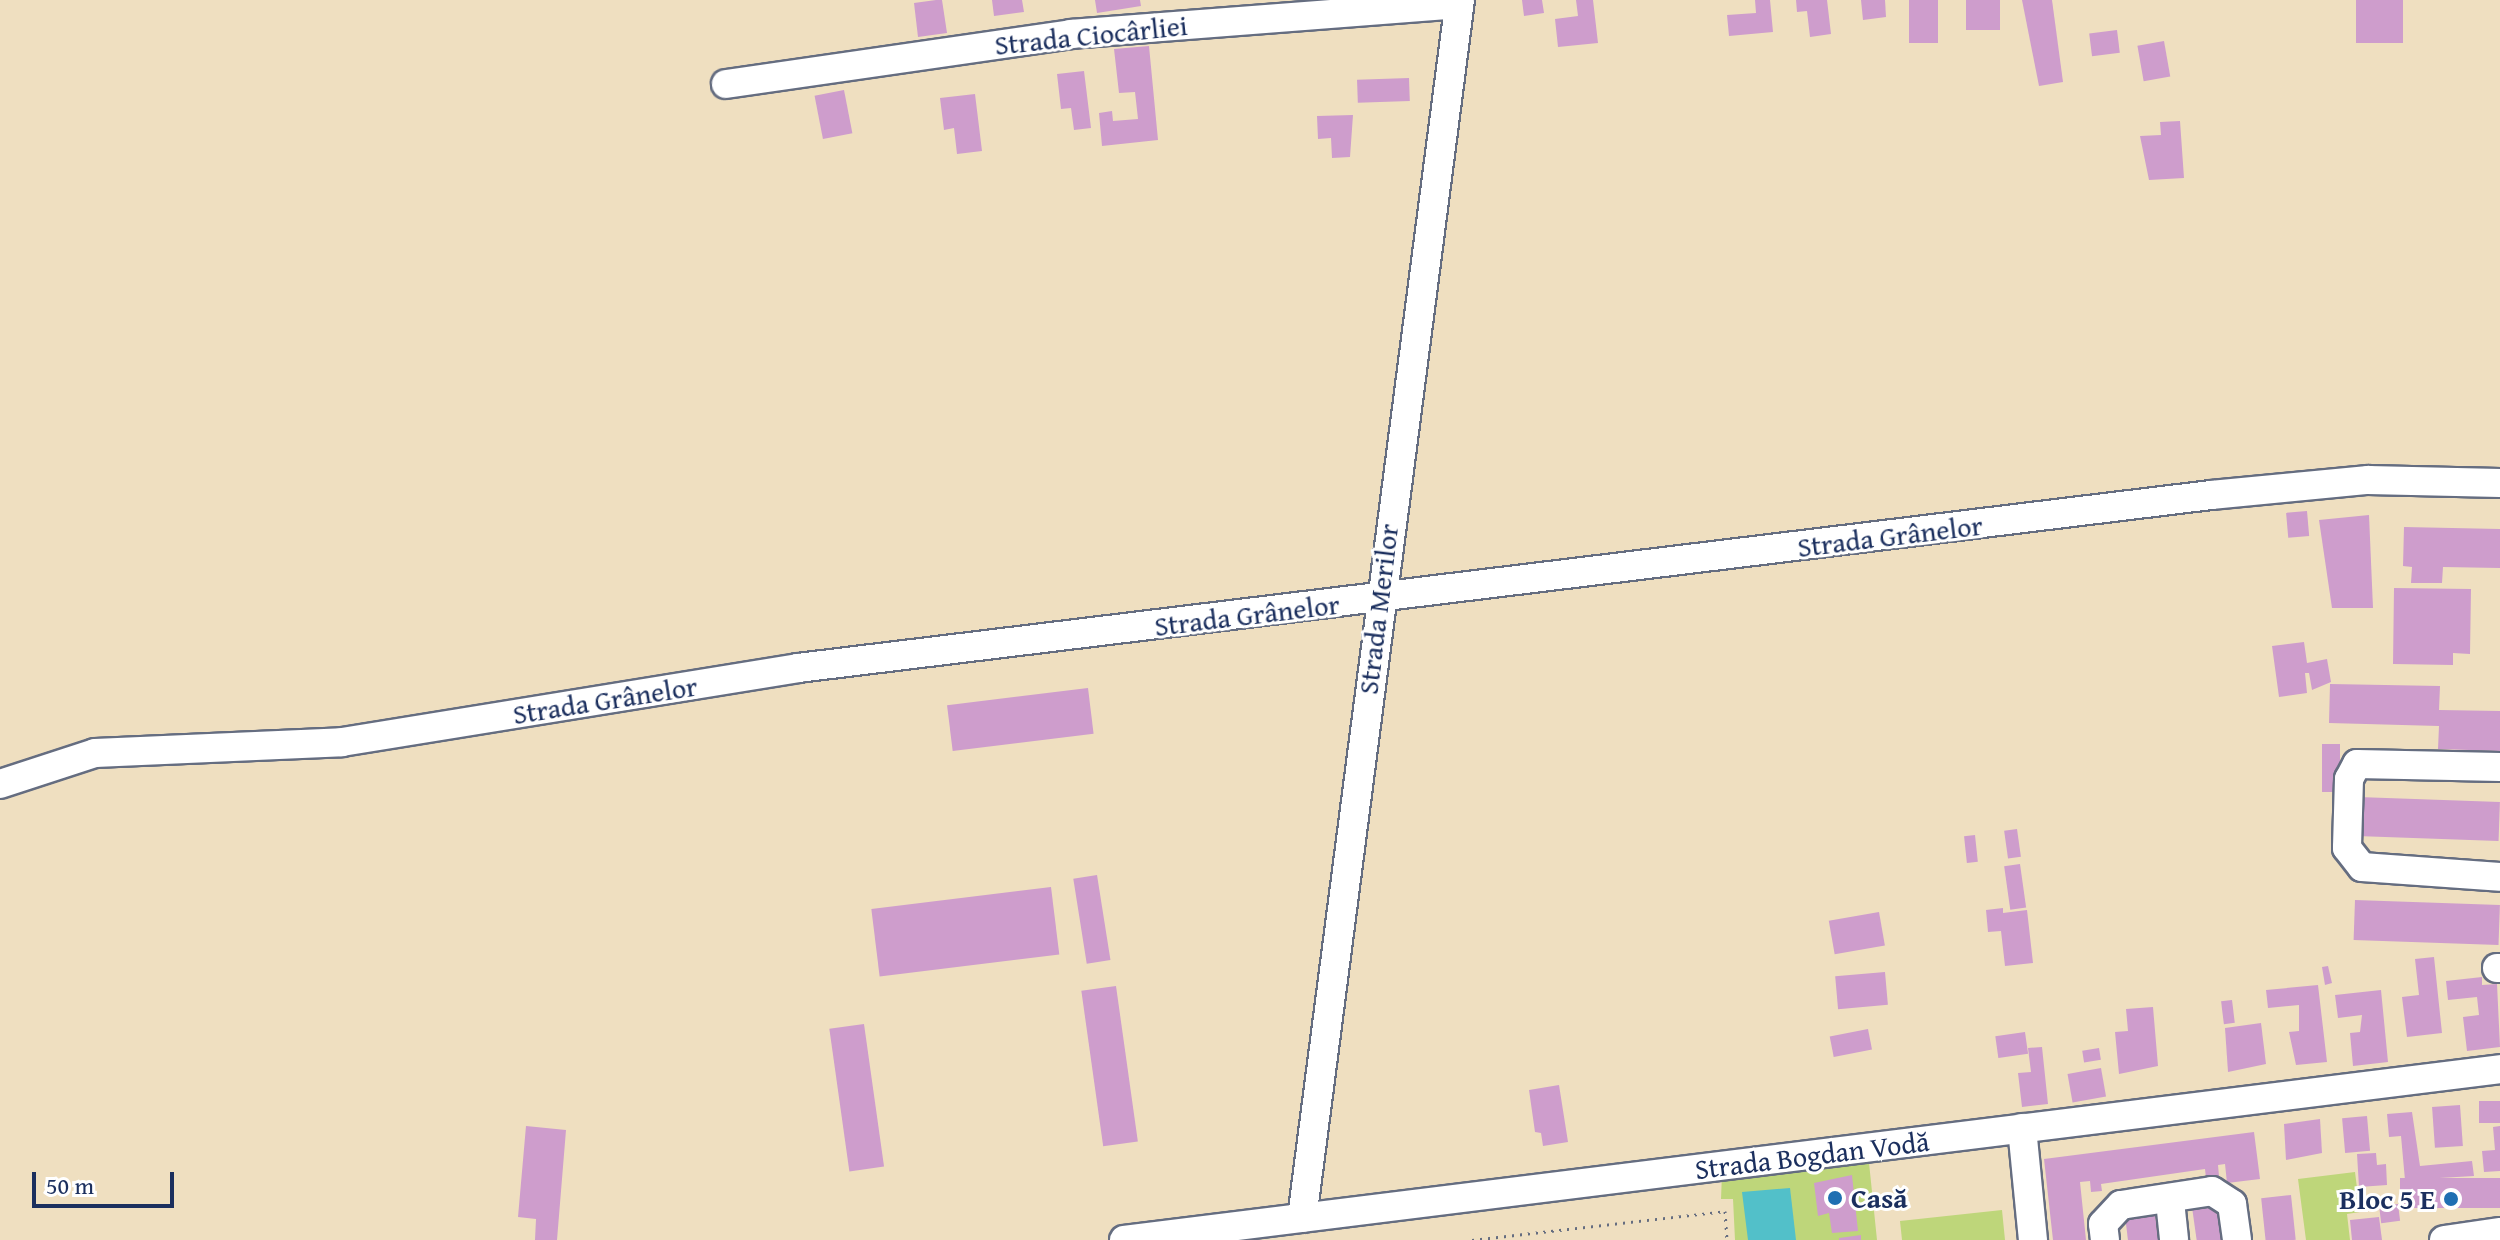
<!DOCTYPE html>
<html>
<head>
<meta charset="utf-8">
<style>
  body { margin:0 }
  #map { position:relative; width:2500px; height:1240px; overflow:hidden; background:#efdfc0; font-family:"Gentium Book Plus",serif }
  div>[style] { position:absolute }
  .green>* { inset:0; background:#bed67a }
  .water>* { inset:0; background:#52c0c9 }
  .building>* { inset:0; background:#ce9dcc; transform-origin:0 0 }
  .path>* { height:3px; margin-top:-1.5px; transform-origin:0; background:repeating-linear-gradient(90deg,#656d80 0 2px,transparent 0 8px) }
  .roads { filter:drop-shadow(2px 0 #656d80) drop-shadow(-2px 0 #656d80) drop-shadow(0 2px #656d80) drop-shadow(0 -2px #656d80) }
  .minor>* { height:28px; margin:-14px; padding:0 14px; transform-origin:14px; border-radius:14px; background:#fff }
  .dots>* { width:22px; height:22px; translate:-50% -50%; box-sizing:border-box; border:4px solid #fff; border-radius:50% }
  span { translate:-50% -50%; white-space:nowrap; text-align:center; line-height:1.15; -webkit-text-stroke:6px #fff; paint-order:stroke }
  .street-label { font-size:28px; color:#1b2f5e }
  .poi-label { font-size:28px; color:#1b2f5e; font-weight:700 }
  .left { translate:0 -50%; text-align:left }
  .right { translate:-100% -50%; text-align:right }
  .scale { position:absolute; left:32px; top:1172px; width:142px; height:36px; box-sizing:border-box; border:4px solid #1b2f5e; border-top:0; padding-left:10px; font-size:24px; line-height:28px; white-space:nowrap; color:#1b2f5e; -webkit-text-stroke:6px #fff; paint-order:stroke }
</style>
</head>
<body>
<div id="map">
  <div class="green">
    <div style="clip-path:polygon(1868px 1153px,1877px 1240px,1735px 1240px,1733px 1199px,1721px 1199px,1722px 1173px)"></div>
    <div style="clip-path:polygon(2355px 1172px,2360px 1212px,2347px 1214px,2350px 1240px,2306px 1240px,2298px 1179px)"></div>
    <div style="clip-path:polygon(2002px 1210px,2005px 1240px,1902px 1240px,1900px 1221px)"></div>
  </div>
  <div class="water">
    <div style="clip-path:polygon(1790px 1188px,1796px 1240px,1748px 1240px,1742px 1192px)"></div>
  </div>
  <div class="building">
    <div style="clip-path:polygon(936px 0,942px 0,947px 33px,918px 37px,914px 3px)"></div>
    <div style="clip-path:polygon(992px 0,1022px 0,1024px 12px,994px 16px)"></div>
    <div style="clip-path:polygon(1095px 0,1140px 0,1141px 6px,1097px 13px)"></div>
    <div style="clip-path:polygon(1522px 0,1542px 0,1544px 13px,1524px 16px)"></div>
    <div style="clip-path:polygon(1576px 0,1593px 0,1598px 43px,1558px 47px,1555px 19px,1578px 16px)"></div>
    <div style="clip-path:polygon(1755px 0,1770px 0,1773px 32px,1729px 36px,1727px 15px,1756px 13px)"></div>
    <div style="clip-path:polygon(1796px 0,1827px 0,1831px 34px,1810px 37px,1807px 11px,1797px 12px)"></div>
    <div style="clip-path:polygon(1861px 0,1885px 0,1886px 17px,1863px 20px)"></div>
    <div style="left:1909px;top:0;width:29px;height:43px"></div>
    <div style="left:1966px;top:0;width:34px;height:30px"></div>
    <div style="clip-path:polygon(2022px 0,2052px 0,2063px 82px,2039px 86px)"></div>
    <div style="left:2356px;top:0;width:47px;height:43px"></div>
    <div style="left:2117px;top:30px;width:23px;height:28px;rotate:83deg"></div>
    <div style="left:2164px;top:41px;width:36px;height:27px;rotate:80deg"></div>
    <div style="clip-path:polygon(1149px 46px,1158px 140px,1102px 146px,1099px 113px,1112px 111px,1113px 121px,1138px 119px,1135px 92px,1119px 93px,1114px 49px)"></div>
    <div style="clip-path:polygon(1084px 71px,1091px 128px,1074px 130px,1071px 108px,1061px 109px,1057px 74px)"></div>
    <div style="left:1409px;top:78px;width:23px;height:52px;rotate:88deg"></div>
    <div style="left:844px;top:90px;width:44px;height:30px;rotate:79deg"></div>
    <div style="clip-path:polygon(975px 94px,982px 151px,957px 154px,954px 128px,944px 130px,940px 98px)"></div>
    <div style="clip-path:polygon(1353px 115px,1350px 157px,1332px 158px,1331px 138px,1318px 139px,1317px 116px)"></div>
    <div style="clip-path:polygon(2180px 121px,2184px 178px,2149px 180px,2140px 136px,2161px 135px,2160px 122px)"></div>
    <div style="left:2307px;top:511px;width:25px;height:21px;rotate:85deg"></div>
    <div style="clip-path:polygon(2369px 515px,2373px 608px,2332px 608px,2319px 520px)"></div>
    <div style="clip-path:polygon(2404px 527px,2500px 529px,2500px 568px,2443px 567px,2442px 583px,2411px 583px,2412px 567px,2403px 566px)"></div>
    <div style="clip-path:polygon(2394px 588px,2471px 589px,2470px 654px,2453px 653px,2453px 665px,2393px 664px)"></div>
    <div style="clip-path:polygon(2304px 642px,2307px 663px,2327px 659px,2331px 682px,2312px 690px,2309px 673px,2305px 673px,2307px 693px,2279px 697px,2272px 646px)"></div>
    <div style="clip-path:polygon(2330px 684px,2440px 686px,2439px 710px,2500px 711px,2500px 751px,2438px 749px,2439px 726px,2329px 723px)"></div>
    <div style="left:1088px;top:688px;width:46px;height:142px;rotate:83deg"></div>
    <div style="left:2322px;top:744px;width:18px;height:48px"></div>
    <div style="left:2358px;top:797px;width:142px;height:39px;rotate:2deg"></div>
    <div style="left:2017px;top:829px;width:28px;height:13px;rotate:82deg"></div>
    <div style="left:1975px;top:835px;width:27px;height:11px;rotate:84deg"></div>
    <div style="left:2020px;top:864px;width:44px;height:16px;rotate:82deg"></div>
    <div style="left:1097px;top:875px;width:86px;height:24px;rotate:81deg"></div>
    <div style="left:1051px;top:887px;width:68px;height:181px;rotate:83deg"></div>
    <div style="left:2355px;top:900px;width:145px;height:40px;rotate:2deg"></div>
    <div style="clip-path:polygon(2003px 908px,2003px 913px,2027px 910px,2033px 963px,2005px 966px,2001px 931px,1988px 932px,1986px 910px)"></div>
    <div style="left:1879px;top:912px;width:34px;height:51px;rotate:80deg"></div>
    <div style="clip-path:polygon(2434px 957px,2442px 1033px,2407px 1037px,2402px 997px,2419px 995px,2415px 959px)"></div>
    <div style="clip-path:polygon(2328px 966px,2332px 983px,2325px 985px,2322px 967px)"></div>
    <div style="left:1885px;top:972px;width:33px;height:50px;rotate:85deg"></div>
    <div style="clip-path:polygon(2482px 977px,2482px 985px,2497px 984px,2500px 1047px,2467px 1051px,2463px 1017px,2479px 1015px,2477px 997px,2448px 1000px,2446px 981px)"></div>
    <div style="clip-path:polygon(2318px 985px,2327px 1062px,2296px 1065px,2289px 1032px,2299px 1031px,2299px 1005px,2268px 1008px,2266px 990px)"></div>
    <div style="left:1116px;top:986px;width:157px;height:35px;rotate:82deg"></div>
    <div style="clip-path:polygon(2381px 990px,2388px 1062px,2353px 1066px,2350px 1033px,2360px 1032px,2362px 1015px,2338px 1018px,2335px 995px)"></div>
    <div style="left:2232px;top:1000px;width:23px;height:11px;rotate:83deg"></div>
    <div style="clip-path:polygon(2153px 1007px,2158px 1066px,2119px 1074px,2115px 1032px,2128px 1031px,2126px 1009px)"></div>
    <div style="clip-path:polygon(2261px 1023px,2266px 1064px,2228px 1072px,2225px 1028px)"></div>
    <div style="left:864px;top:1024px;width:144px;height:35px;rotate:82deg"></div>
    <div style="left:1868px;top:1029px;width:21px;height:39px;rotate:79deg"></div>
    <div style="left:2025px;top:1032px;width:22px;height:30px;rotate:82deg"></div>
    <div style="clip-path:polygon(2042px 1047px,2048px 1104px,2022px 1107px,2018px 1073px,2031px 1072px,2028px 1048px)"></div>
    <div style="left:2099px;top:1048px;width:12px;height:17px;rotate:81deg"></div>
    <div style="left:2101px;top:1068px;width:29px;height:34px;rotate:80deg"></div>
    <div style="clip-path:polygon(1559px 1085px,1568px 1142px,1543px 1146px,1541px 1133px,1535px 1132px,1529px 1090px)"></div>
    <div style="left:2500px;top:1101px;width:22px;height:21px;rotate:90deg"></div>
    <div style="left:2460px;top:1105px;width:41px;height:28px;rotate:86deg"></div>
    <div style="clip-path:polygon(2412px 1112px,2420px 1166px,2472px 1161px,2474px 1176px,2405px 1180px,2401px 1136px,2389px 1137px,2387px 1114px)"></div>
    <div style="left:2367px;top:1116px;width:35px;height:25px;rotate:85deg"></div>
    <div style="clip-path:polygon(2320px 1119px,2322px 1153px,2286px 1160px,2284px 1124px)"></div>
    <div style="clip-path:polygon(526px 1126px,566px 1130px,557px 1240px,535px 1240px,536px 1219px,518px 1217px)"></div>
    <div style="clip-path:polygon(2500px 1126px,2500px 1171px,2484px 1172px,2482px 1151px,2495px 1150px,2493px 1127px)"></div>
    <div style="clip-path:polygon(2254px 1132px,2260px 1179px,2227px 1183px,2225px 1164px,2218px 1165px,2219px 1176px,2206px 1178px,2205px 1169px,2101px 1184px,2102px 1191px,2091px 1192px,2090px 1181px,2080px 1182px,2086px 1240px,2053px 1240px,2044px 1159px)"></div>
    <div style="clip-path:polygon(2376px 1153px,2377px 1165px,2386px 1164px,2387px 1185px,2359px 1187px,2357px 1154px)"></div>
    <div style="clip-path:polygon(1852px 1175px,1858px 1231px,1832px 1233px,1829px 1213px,1818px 1216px,1814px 1183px)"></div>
    <div style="left:2500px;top:1178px;width:30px;height:100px;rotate:90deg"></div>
    <div style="left:2291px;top:1195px;width:45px;height:30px;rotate:84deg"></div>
    <div style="left:2398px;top:1204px;width:17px;height:19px;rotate:83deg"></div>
    <div style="left:2220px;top:1205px;width:35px;height:28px;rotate:82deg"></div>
    <div style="left:2155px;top:1214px;width:26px;height:30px;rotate:83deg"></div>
    <div style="clip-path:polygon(2379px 1217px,2382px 1240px,2352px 1240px,2350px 1220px)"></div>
    <div style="clip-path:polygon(1861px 1235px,1861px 1240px,1839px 1240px,1839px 1238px)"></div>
  </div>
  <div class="path">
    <div style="left:1472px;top:1240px;width:255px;rotate:-6.5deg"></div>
    <div style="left:1725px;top:1211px;width:29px;rotate:86deg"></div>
  </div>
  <div class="roads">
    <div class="minor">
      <div style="left:726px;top:84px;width:349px;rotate:-8.2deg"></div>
      <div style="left:1071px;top:34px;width:389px;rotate:-4.4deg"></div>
      <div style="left:2500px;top:767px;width:143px;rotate:-178.8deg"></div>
      <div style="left:2357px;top:764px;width:17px;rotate:118deg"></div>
      <div style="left:2349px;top:779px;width:69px;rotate:91.7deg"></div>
      <div style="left:2347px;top:848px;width:24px;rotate:52deg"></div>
      <div style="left:2362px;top:867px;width:138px;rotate:4.1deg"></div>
      <div style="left:0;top:784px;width:100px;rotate:-18.1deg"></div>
      <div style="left:95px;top:753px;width:247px;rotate:-2.5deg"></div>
      <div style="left:342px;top:742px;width:462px;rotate:-9.2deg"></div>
      <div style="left:798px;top:668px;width:1424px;rotate:-6.98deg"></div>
      <div style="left:2211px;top:495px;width:158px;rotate:-5.5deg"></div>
      <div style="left:2368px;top:480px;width:132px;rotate:1.3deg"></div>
      <div style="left:2497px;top:968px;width:3px"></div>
      <div style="left:2022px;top:1128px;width:113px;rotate:84.4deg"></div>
      <div style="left:2170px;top:1201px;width:39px;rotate:84deg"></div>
      <div style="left:1302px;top:1218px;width:1228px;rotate:-82.61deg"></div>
      <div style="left:1124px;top:1240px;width:1387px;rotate:-7.08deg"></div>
      <div style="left:2105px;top:1240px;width:16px;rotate:-97deg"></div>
      <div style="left:2103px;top:1224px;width:26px;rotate:-47deg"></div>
      <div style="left:2121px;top:1205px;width:92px;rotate:-8.7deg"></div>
      <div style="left:2212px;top:1191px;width:24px;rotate:33deg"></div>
      <div style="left:2232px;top:1204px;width:36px;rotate:82deg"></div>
      <div style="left:2444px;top:1240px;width:57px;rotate:-8.1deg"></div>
    </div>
  </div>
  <div class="dots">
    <div style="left:1835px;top:1198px;background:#1f6fb2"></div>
    <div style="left:2451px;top:1199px;background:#1f6fb2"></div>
  </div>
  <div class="street-label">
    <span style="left:1091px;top:35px;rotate:-6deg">Strada Ciocârliei</span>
    <span style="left:1890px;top:536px;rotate:-7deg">Strada Grânelor</span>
    <span style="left:1378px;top:609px;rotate:-83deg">Strada Merilor</span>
    <span style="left:1247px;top:615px;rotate:-7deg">Strada Grânelor</span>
    <span style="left:605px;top:700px;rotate:-9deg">Strada Grânelor</span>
    <span style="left:1812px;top:1155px;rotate:-7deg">Strada Bogdan Vodă</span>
  </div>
  <div class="poi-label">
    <span class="left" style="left:1851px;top:1198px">Casă</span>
    <span class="right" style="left:2435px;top:1199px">Bloc 5 E</span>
  </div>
  <div class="scale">50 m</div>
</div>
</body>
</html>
